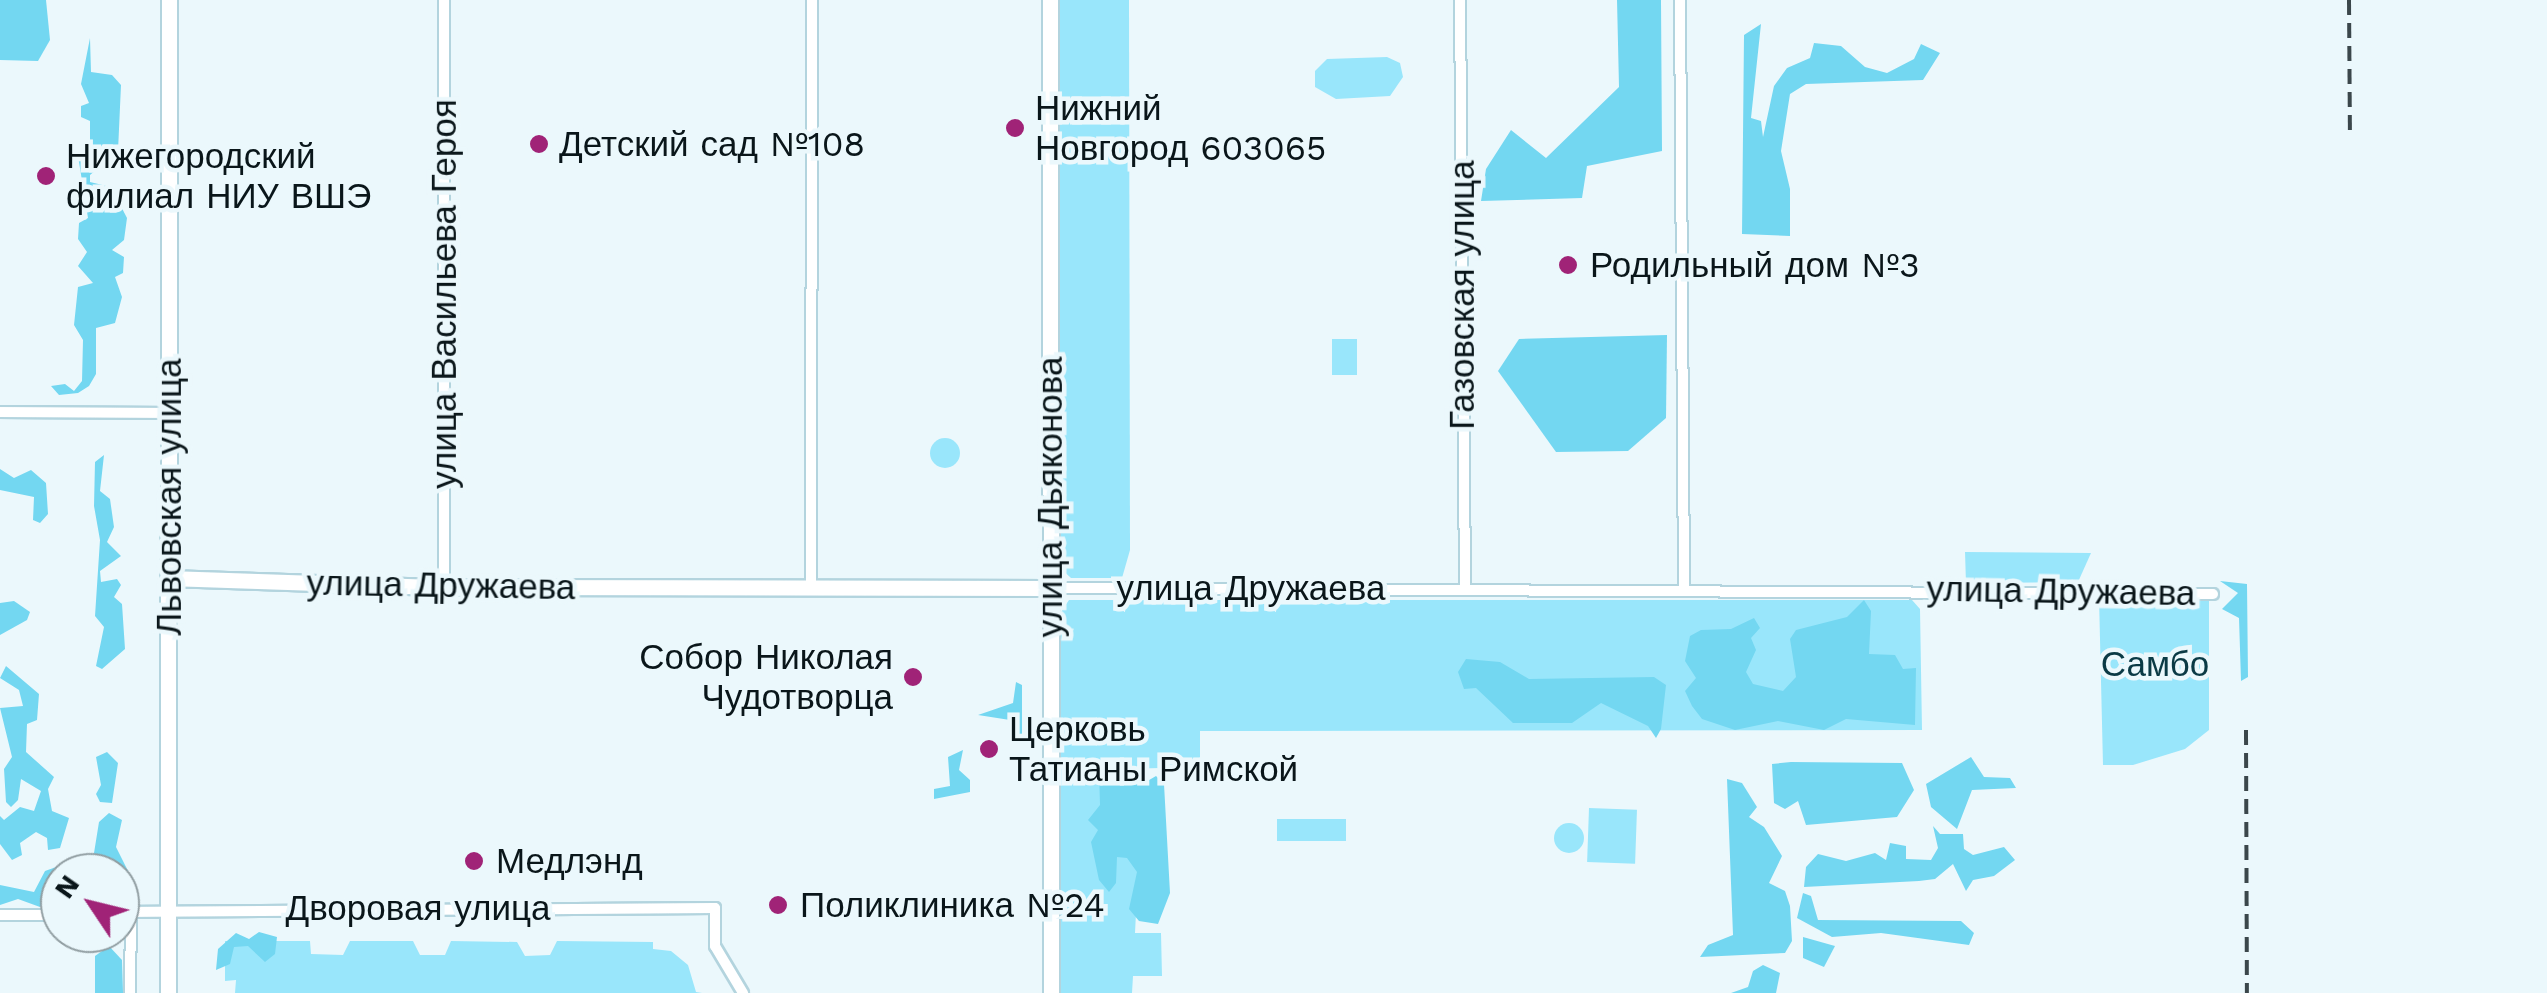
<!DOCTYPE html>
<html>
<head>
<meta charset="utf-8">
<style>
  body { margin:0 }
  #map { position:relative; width:2547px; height:993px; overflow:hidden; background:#ebf8fc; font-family:"Work Sans",sans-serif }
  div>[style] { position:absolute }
  .green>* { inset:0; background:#99e6fb; transform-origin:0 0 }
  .round { border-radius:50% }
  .forest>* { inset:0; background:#73d7f1 }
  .roads { filter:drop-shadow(2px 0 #b3d4de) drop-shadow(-2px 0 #b3d4de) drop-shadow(0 2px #b3d4de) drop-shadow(0 -2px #b3d4de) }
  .street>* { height:10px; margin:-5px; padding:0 5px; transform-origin:5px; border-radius:5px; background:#fff }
  .secondary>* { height:15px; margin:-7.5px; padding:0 7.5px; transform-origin:7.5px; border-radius:7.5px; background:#fff }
  .rail>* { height:4px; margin-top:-2px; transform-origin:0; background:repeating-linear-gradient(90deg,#3b474b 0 15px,transparent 0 23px) }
  .dots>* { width:28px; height:28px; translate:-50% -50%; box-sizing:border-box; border:5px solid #ebf8fc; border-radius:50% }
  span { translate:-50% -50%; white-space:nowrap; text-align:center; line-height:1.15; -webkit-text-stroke:9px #ebf8fc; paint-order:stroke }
  .poi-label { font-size:35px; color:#0a161a }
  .left { translate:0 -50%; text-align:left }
  .right { translate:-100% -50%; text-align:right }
  .street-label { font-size:35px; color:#0a161a }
  .park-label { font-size:35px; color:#0a3a45 }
  .north { position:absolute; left:40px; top:853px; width:100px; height:100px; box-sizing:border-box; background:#ebf8fc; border:2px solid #919ea2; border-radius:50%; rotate:305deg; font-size:28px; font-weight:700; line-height:40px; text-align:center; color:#0a161a }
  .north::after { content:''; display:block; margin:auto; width:35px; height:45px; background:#a02377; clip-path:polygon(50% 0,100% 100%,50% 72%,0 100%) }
</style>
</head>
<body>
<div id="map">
  <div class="green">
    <div style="clip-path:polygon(1057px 0,1129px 0,1130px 550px,1122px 578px,1071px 578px,1059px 567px)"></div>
    <div style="clip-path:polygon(1387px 57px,1400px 63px,1403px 77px,1390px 96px,1336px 99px,1315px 87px,1315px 71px,1327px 59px)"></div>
    <div style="left:1332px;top:339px;width:25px;height:36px"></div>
    <div class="round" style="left:930px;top:438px;width:30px;height:30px"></div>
    <div style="clip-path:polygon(1965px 552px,2091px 553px,2078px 582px,1966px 583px)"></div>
    <div style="clip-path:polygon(2099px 597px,2209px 599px,2209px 730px,2185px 749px,2133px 765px,2103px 765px)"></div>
    <div style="clip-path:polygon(1069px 600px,1912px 600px,1920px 609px,1922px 730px,1200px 731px,1200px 767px,1121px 769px,1138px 873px,1135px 933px,1161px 933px,1162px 976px,1133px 976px,1132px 993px,1059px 993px,1059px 615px)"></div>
    <div style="left:1589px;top:808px;width:48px;height:54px;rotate:2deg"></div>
    <div style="left:1346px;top:819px;width:22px;height:69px;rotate:90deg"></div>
    <div class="round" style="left:1554px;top:823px;width:30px;height:30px"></div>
    <div style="clip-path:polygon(225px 941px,310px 941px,311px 954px,343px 955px,350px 941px,413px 941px,420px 955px,445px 955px,451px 941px,517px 942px,525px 956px,550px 955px,557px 941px,653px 942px,653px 949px,671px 951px,688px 965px,696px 992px,702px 993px,235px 993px,236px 980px,225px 981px)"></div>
  </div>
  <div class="forest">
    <div style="clip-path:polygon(0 0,46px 0,50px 40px,38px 61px,0 60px)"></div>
    <div style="clip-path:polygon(1617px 0,1661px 0,1662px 151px,1587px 166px,1582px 198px,1481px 201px,1486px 169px,1511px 130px,1546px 158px,1619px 87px)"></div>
    <div style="clip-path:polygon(1761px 24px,1751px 118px,1761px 121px,1763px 137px,1774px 86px,1787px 68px,1810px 58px,1814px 43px,1841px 46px,1865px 67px,1887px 73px,1914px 59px,1921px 44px,1940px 53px,1923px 80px,1806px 84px,1790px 94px,1781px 151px,1790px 189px,1790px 236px,1742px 234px,1744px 35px)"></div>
    <div style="clip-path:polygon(90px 38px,91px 72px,112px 75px,121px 85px,118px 151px,90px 175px,90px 182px,111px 187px,127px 218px,124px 240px,112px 250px,124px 257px,123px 273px,115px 277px,122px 297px,115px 323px,96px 328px,96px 374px,89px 386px,78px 393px,59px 395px,51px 386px,65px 384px,74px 391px,82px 381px,83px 340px,74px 325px,78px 287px,93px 283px,78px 266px,87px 252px,78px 239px,79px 223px,88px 218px,78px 156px,90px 148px,90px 121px,81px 117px,81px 106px,89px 103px,81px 84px)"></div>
    <div style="clip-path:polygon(1667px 335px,1666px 418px,1628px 451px,1556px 452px,1498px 371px,1519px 339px)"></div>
    <div style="clip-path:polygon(104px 455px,100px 491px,110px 499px,114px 527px,107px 542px,121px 556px,100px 571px,101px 582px,117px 579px,121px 585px,114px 597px,122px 604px,125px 649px,102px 669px,96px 666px,104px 627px,95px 616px,100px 540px,94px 506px,95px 462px)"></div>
    <div style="clip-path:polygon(0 469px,14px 478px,31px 470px,46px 483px,48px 514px,40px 523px,33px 520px,34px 497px,0 490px)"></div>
    <div style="clip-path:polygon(2220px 581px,2247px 584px,2248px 677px,2241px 681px,2239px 618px,2222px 609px,2238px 593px)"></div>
    <div style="clip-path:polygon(1864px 600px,1871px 611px,1869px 654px,1895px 655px,1903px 669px,1916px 668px,1915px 725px,1846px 719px,1824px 730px,1778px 721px,1735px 730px,1702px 719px,1692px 706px,1685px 691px,1696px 678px,1685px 661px,1690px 636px,1701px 630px,1731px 629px,1754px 618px,1760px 628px,1751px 638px,1756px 650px,1746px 672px,1753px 684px,1783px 691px,1796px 677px,1790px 639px,1796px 630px,1847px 617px)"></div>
    <div style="clip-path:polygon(14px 601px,30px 612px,27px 620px,0 635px,0 603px)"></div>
    <div style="clip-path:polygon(1466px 659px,1500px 662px,1529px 679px,1654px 677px,1666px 685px,1661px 729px,1656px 738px,1648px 726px,1601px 703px,1572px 723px,1513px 723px,1476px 688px,1464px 689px,1458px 672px)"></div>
    <div style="clip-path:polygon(6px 666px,39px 694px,37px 720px,27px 724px,26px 752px,54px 777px,48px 789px,52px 811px,69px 818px,60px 848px,48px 850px,47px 838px,36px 832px,20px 843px,22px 855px,12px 860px,0 844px,0 816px,4px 820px,20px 807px,34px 811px,41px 791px,21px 779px,18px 800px,11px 807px,6px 802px,4px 769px,12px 757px,0 708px,23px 706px,19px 690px,0 678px)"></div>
    <div style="clip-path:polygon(1016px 682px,1022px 685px,1022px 741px,1016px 745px,1010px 720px,978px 715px,1013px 703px)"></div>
    <div style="clip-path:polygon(963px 750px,959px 770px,970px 780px,970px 792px,934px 799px,934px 789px,950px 786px,948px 757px)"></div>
    <div style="clip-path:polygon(107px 752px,118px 763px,112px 803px,100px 802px,96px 794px,101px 785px,96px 757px)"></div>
    <div style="clip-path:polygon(1971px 757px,1984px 777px,2010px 778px,2016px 788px,1972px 790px,1957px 829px,1931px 807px,1926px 784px)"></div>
    <div style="clip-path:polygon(1791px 762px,1902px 763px,1914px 790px,1897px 817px,1806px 825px,1798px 801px,1785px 809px,1774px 803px,1772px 764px)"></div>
    <div style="clip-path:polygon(1099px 771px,1144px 783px,1156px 776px,1164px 784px,1170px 893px,1158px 924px,1139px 921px,1129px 909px,1137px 872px,1127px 858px,1117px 857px,1116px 883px,1109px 892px,1099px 880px,1091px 842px,1098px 830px,1088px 820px,1100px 805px)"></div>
    <div style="clip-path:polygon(1727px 779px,1742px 783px,1757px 807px,1749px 817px,1764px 827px,1782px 856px,1769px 883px,1785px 891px,1790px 906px,1792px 941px,1785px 953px,1700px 957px,1708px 945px,1733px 935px)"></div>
    <div style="clip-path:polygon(109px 813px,122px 820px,116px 847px,128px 871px,120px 887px,120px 873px,98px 873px,94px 853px,99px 822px)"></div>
    <div style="clip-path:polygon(1933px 826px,1940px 834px,1963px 834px,1964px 849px,1973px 855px,2004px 847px,2015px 860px,1994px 876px,1973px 880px,1966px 891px,1953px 864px,1935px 879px,1919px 881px,1804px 887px,1806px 867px,1818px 854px,1846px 861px,1875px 853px,1886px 860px,1890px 843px,1906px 846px,1906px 859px,1931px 860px,1938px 848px)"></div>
    <div style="clip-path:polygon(59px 866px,66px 873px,60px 873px,60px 890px,54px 886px,40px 907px,18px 899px,0 905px,0 885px,34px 892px,45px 871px)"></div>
    <div style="clip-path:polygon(1803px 893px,1811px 896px,1818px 920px,1961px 921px,1974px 933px,1969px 945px,1881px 933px,1832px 937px,1797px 918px)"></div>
    <div style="clip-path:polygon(259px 932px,277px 937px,275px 954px,265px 962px,248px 946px,234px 947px,230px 964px,216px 970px,218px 949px,236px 933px,249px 939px)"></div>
    <div style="clip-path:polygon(1803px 937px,1835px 946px,1824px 967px,1803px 958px)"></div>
    <div style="clip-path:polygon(109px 946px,122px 960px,123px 993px,95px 993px,95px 956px)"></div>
    <div style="clip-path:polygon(1763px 965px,1780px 973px,1776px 993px,1731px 993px,1748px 987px,1753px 971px)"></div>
  </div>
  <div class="roads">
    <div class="street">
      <div style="left:1460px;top:0;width:589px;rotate:89.51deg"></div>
      <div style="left:1680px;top:0;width:586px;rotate:89.61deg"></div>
      <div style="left:0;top:412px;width:169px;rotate:0.3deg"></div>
      <div style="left:444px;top:587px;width:587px;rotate:-90deg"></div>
      <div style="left:811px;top:588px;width:588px;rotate:-89.9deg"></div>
      <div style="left:1050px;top:588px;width:1163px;rotate:0.3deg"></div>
      <div style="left:120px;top:912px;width:595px;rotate:-0.39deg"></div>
      <div style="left:715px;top:908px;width:38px;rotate:90deg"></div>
      <div style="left:715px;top:946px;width:55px;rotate:59.2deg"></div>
      <div style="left:0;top:915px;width:60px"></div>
      <div style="left:130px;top:993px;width:82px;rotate:-89.3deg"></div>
    </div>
    <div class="secondary">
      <div style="left:1050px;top:0;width:993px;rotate:89.94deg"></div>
      <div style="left:168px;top:578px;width:276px;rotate:1.9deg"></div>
      <div style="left:444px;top:587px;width:606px;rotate:0.09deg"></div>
      <div style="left:168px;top:993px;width:993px;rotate:-89.94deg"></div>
    </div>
  </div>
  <div class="rail">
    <div style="left:2349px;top:0;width:138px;rotate:89.6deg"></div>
    <div style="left:2246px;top:730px;width:263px;rotate:89.8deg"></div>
  </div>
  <div class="dots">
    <div style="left:1015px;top:128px;background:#a02377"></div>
    <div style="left:539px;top:144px;background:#a02377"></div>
    <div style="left:46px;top:176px;background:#a02377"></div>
    <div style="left:1568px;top:265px;background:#a02377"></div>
    <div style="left:913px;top:677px;background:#a02377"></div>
    <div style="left:989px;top:749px;background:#a02377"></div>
    <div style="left:474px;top:861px;background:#a02377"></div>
    <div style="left:778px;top:905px;background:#a02377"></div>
  </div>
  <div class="poi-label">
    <span class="left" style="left:1035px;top:128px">Нижний<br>Новгород 603065</span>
    <span class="left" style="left:559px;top:144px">Детский сад №108</span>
    <span class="left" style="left:66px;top:176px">Нижегородский<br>филиал НИУ ВШЭ</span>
    <span class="left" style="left:1590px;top:265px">Родильный дом №3</span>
    <span class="right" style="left:893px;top:677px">Собор Николая<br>Чудотворца</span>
    <span class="left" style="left:1009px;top:749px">Церковь<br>Татианы Римской</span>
    <span class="left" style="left:496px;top:861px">Медлэнд</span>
    <span class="left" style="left:800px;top:905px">Поликлиника №24</span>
  </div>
  <div class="street-label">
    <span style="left:444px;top:294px;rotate:-90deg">улица Васильева Героя</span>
    <span style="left:1462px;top:295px;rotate:-90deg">Газовская улица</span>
    <span style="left:169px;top:497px;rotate:-90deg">Львовская улица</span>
    <span style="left:1050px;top:497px;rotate:-90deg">улица Дьяконова</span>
    <span style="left:441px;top:585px;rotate:1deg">улица Дружаева</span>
    <span style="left:1251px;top:588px">улица Дружаева</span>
    <span style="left:2061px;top:591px;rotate:1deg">улица Дружаева</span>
    <span style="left:418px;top:908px">Дворовая улица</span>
  </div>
  <div class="park-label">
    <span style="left:2155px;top:664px">Самбо</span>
  </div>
  <div class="north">N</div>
</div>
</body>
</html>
